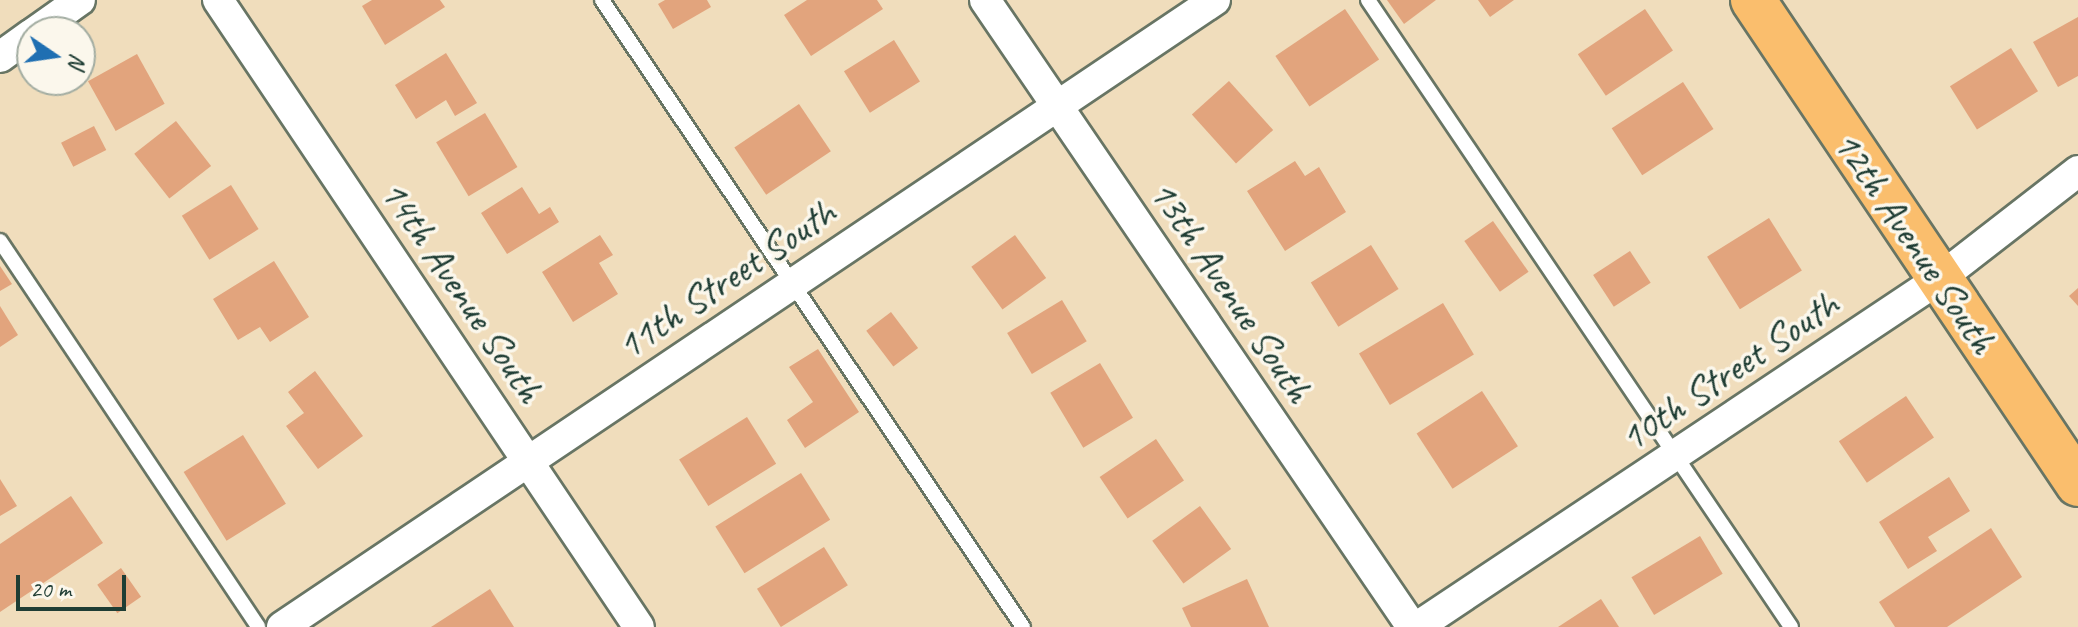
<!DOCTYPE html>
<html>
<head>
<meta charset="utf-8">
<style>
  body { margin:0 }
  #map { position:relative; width:2078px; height:627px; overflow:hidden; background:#f0ddbc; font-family:Caveat,sans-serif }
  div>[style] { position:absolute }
  .building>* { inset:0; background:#e2a47d; transform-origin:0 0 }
  .roads { filter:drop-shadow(2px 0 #687564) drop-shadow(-2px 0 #687564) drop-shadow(0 2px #687564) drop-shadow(0 -2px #687564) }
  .lane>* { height:14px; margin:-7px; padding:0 7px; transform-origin:7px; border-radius:7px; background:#fff }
  .street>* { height:30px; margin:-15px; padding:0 15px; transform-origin:15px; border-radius:15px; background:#fff }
  .primary>* { height:44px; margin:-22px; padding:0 22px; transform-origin:22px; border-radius:22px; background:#fabe6d }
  span { translate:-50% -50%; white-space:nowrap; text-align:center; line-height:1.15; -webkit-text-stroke:7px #fbf7ec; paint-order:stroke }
  .street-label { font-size:40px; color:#1f3d34 }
  .north { position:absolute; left:16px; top:16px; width:80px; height:80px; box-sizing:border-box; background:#fbf7ec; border:2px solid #a3ada2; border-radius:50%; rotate:103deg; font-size:22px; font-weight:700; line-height:32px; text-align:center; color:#1f3d34 }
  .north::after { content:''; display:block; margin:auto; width:28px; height:36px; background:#1f6fb2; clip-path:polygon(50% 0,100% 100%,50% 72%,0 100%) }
  .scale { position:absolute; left:16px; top:575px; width:110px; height:36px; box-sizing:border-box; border:4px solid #1f3d34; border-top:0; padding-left:10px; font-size:24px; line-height:28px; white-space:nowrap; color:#1f3d34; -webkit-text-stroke:6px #fbf7ec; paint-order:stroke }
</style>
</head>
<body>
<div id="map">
  <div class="building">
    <div style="clip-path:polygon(372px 0,440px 0,445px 7px,385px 45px,362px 6px)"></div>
    <div style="clip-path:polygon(665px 0,707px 0,711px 7px,673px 29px,658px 4px)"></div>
    <div style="clip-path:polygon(807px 0,877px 0,883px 9px,811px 56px,784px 15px)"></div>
    <div style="clip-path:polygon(1387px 0,1436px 0,1404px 24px)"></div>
    <div style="clip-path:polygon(1478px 0,1514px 0,1490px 17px)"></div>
    <div style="left:1345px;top:9px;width:61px;height:84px;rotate:56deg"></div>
    <div style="left:1645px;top:9px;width:50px;height:81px;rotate:56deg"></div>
    <div style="clip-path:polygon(2078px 17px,2078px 76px,2058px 87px,2033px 42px)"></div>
    <div style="left:894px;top:40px;width:49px;height:59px;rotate:58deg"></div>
    <div style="left:2011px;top:48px;width:51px;height:72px;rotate:58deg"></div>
    <div style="clip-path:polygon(446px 53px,477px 103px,455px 116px,446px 100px,416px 119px,395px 85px)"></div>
    <div style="left:137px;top:54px;width:57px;height:56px;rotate:61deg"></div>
    <div style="left:1229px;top:81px;width:66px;height:50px;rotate:48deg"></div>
    <div style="left:1683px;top:82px;width:56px;height:85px;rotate:57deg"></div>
    <div style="left:799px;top:104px;width:57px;height:78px;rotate:56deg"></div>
    <div style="left:485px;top:113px;width:63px;height:57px;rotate:59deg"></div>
    <div style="left:176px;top:121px;width:57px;height:53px;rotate:52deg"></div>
    <div style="left:94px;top:126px;width:27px;height:37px;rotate:63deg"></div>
    <div style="clip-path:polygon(1295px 161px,1305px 176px,1319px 167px,1346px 212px,1285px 251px,1247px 191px)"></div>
    <div style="left:231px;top:185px;width:52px;height:58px;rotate:58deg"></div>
    <div style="clip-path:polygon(522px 187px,539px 214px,550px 207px,559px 222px,507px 254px,481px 213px)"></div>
    <div style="left:1769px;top:218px;width:62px;height:73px;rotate:58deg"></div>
    <div style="left:1493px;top:221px;width:62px;height:35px;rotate:55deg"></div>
    <div style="clip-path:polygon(600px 235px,613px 255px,599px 263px,618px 294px,573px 322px,542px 272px)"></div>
    <div style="left:1015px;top:235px;width:53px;height:54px;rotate:54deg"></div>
    <div style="left:1371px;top:245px;width:52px;height:71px;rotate:58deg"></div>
    <div style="left:1630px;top:251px;width:38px;height:44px;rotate:57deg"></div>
    <div style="clip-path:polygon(274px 261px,309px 317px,270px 342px,260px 327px,238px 340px,213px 299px)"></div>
    <div style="clip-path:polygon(0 266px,12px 284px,0 291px)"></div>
    <div style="clip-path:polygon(2078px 288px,2078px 306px,2069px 296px)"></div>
    <div style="left:1062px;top:300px;width:48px;height:64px;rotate:59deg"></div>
    <div style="left:1443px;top:303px;width:60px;height:98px;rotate:59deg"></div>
    <div style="clip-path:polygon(0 306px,18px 335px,0 347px)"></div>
    <div style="left:891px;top:312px;width:45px;height:31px;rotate:53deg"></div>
    <div style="clip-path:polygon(818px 349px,859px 412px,805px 448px,787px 420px,813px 402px,789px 367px)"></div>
    <div style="left:1100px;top:363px;width:64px;height:58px;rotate:59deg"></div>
    <div style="clip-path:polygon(315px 371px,363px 436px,318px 469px,286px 426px,304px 413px,288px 392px)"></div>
    <div style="left:1482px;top:391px;width:66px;height:78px;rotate:57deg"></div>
    <div style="left:1906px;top:396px;width:50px;height:81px;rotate:56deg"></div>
    <div style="left:747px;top:417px;width:55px;height:80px;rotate:58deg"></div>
    <div style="left:243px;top:435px;width:81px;height:70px;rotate:58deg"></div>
    <div style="left:1156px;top:439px;width:50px;height:68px;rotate:56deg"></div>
    <div style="left:801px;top:473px;width:55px;height:101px;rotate:58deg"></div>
    <div style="clip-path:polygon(1949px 477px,1970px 511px,1928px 537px,1937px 551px,1908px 569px,1879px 522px)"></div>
    <div style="clip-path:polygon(0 479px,17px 506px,0 516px)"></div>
    <div style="clip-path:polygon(71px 496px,103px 543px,0 612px,0 544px)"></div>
    <div style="left:1200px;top:506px;width:53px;height:59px;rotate:54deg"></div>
    <div style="clip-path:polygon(1991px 528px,2022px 577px,1947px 627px,1895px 627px,1879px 602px)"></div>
    <div style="left:1700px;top:536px;width:44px;height:80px;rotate:59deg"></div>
    <div style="left:824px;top:547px;width:45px;height:79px;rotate:58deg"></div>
    <div style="left:121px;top:568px;width:35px;height:29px;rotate:55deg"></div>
    <div style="clip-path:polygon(1247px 579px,1269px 627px,1191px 627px,1182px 608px)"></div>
    <div style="clip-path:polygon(490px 589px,514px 627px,431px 627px)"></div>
    <div style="clip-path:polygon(1601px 599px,1619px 627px,1558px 627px)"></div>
  </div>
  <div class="roads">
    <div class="lane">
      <div style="left:602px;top:0;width:755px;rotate:56.12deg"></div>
      <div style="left:1368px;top:0;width:756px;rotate:55.99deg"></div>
      <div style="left:0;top:241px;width:464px;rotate:56.2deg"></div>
    </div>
    <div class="street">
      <div style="left:218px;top:0;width:755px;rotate:56.12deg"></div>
      <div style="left:985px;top:0;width:759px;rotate:55.74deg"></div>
      <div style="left:35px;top:32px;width:55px;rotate:-35.4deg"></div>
      <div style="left:0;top:57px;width:39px;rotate:-36deg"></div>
      <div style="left:282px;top:627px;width:1124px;rotate:-33.9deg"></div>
      <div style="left:1417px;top:627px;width:627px;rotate:-33.69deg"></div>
      <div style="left:1939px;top:279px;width:176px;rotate:-37.8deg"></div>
    </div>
    <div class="primary">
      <div style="left:1753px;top:0;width:583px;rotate:56.12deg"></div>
    </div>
  </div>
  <div class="street-label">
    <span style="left:1915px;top:242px;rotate:56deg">12th Avenue South</span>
    <span style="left:726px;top:279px;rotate:-34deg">11th Street South</span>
    <span style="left:462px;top:291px;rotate:56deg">14th Avenue South</span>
    <span style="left:1231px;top:291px;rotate:56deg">13th Avenue South</span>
    <span style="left:1729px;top:371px;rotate:-34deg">10th Street South</span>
  </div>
  <div class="north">N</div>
  <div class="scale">20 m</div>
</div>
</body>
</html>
